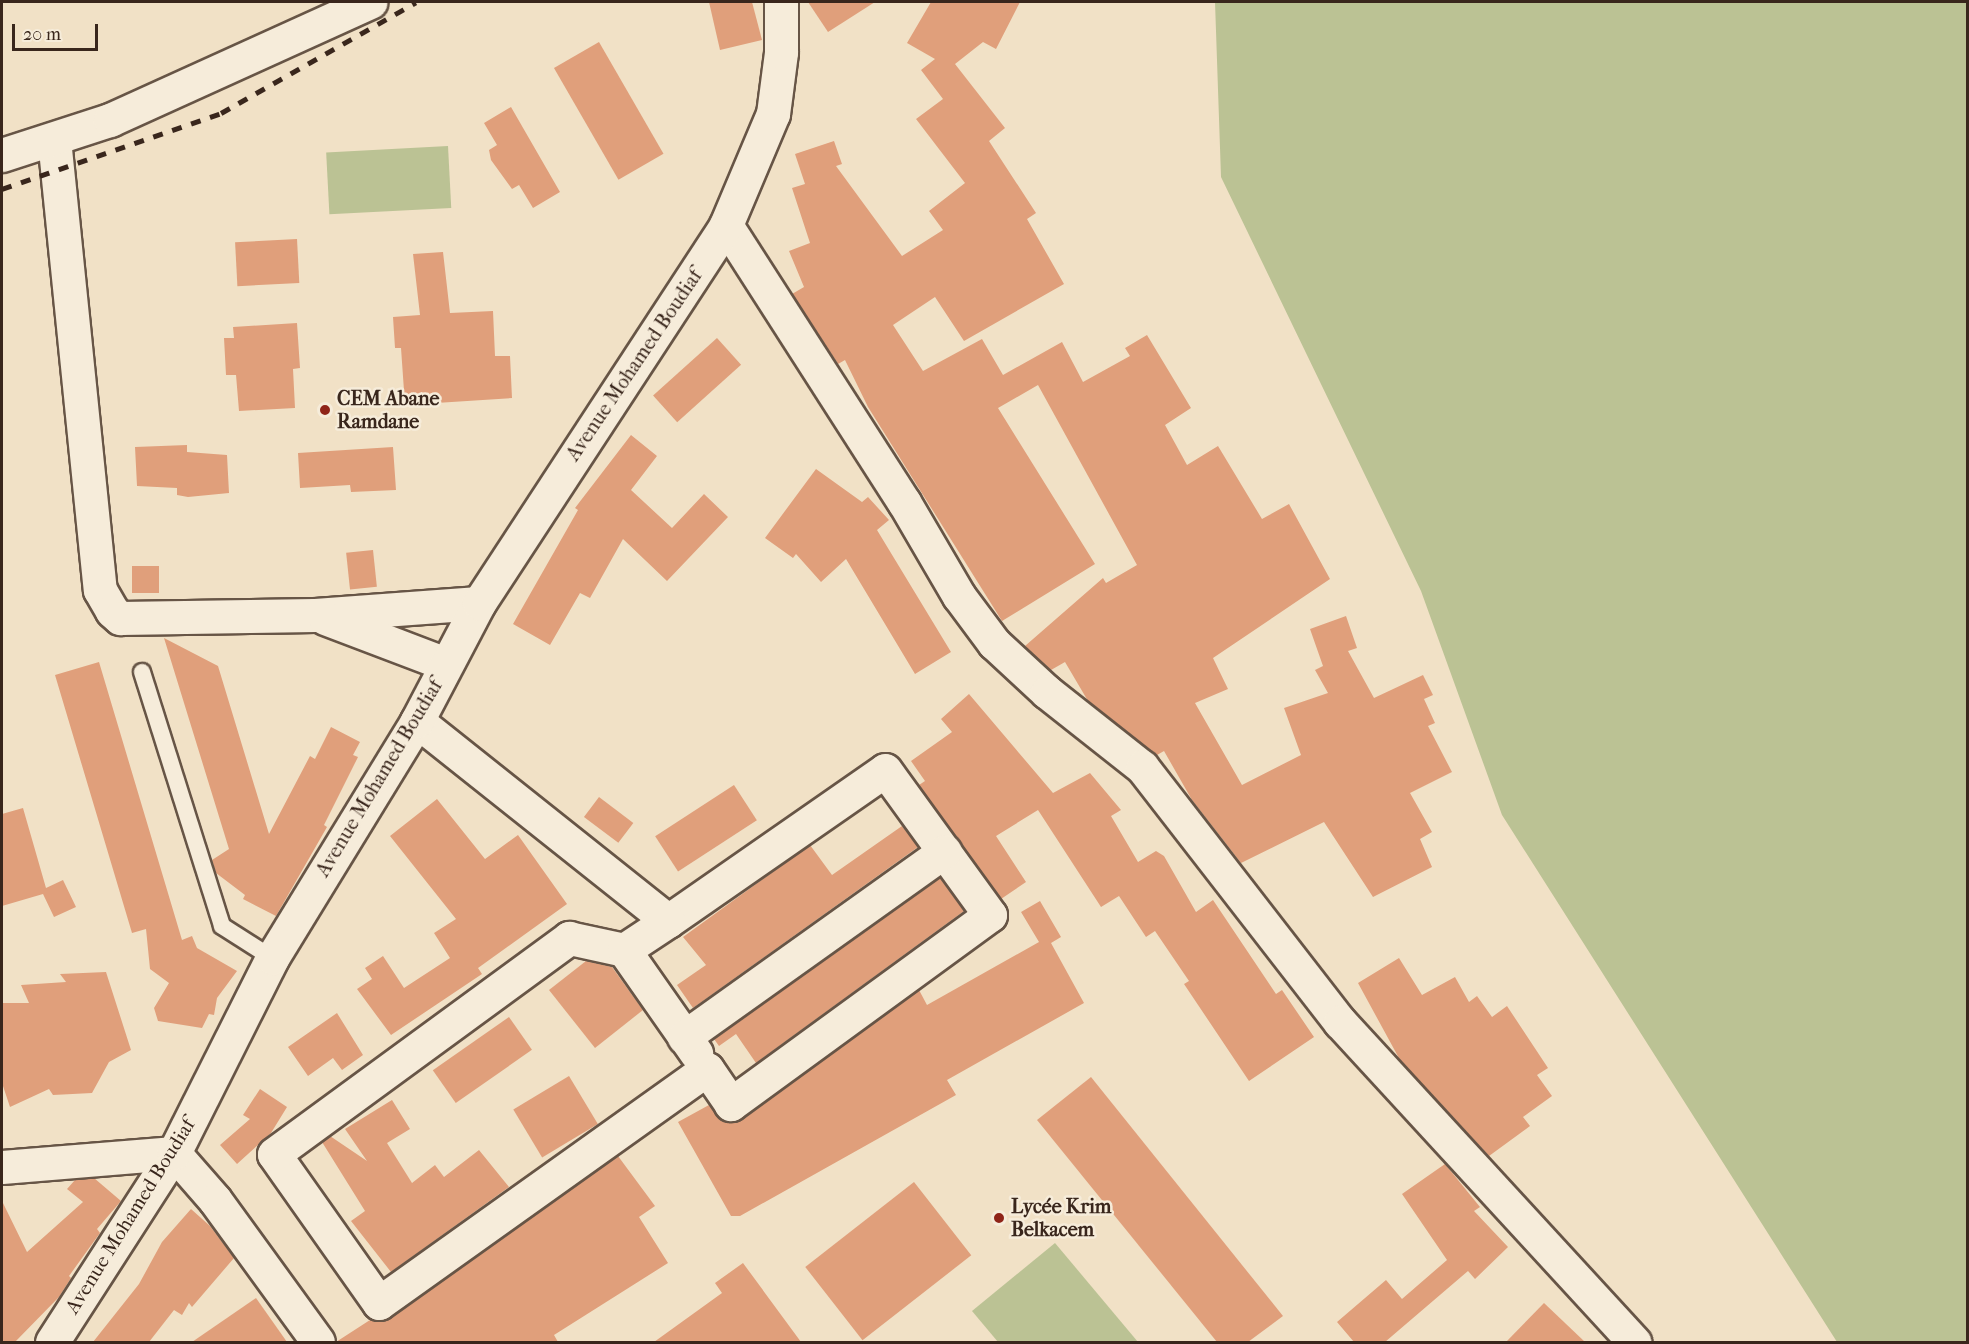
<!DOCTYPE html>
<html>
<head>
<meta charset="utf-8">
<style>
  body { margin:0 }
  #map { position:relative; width:1969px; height:1344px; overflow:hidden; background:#f1e1c6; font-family:"IM FELL French Canon",serif }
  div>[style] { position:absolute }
  .green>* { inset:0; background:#bbc294; transform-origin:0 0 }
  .building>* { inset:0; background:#e09f7b; transform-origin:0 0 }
  .roads { filter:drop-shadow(2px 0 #675546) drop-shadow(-2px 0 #675546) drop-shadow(0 2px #675546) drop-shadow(0 -2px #675546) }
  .service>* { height:16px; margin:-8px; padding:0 8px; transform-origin:8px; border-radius:8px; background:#f6ecda }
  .minor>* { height:33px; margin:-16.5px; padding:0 16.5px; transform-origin:16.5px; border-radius:16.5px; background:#f6ecda }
  .tertiary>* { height:33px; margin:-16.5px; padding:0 16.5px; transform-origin:16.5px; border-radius:16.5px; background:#f6ecda }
  .rail>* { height:4.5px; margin-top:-2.25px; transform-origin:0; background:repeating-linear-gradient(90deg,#39261c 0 10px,transparent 0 20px) }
  .dots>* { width:16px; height:16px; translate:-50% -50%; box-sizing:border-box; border:3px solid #f6ecda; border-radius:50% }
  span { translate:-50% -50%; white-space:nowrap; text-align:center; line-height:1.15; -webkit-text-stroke:5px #f6ecda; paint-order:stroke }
  .street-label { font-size:20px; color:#39261c }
  .poi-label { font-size:20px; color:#39261c; font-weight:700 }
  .left { translate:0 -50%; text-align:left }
  .frame { position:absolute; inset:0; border:3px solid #39261c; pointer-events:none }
  .scale { position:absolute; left:12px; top:24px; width:86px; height:27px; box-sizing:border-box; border:3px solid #39261c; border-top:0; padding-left:8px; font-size:18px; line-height:21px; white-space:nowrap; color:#39261c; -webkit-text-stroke:4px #f6ecda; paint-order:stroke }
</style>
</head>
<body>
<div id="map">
  <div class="green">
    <div style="clip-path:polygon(1215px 2px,1967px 2px,1967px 1342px,1837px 1342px,1502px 815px,1421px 591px,1221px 177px)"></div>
    <div style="left:448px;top:146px;width:62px;height:122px;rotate:87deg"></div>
    <div style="clip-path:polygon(1055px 1243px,1138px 1342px,998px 1342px,972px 1311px)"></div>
  </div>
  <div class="building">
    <div style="clip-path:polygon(709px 2px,752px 2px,762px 40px,720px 50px)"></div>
    <div style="clip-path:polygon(808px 2px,875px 2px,828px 32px)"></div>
    <div style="clip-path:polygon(931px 2px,1020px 2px,996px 49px,983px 42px,955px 64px,1005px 128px,989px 141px,1036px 213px,1027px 219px,1064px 284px,964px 341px,935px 297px,893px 325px,923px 371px,982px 339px,1003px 375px,1062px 342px,1083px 382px,1130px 356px,1125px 348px,1147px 335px,1191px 408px,1165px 425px,1187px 465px,1218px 446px,1262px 519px,1289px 504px,1330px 579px,1213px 658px,1228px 689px,1195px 703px,1242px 785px,1301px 755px,1284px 708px,1328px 693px,1315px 670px,1323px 666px,1310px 629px,1346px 616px,1357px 648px,1348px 651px,1374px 698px,1423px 675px,1433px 695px,1424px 699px,1435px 723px,1428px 726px,1452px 772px,1410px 793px,1432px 832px,1420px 839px,1432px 867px,1373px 897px,1324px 822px,1241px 863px,1192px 800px,1164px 751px,1157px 755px,1088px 701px,1065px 662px,1051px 670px,1025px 646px,1103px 578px,1106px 583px,1137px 565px,1038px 385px,998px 408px,1095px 564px,1002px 621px,868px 407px,845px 360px,838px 364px,792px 294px,804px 287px,789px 251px,810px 243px,792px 188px,805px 184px,795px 154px,834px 141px,842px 164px,836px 166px,902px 256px,943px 230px,929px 211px,965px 183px,916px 119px,943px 99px,921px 70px,935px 59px,907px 43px)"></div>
    <div style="left:599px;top:42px;width:129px;height:52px;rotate:60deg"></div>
    <div style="clip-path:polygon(511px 107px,560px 192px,533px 208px,519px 185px,512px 189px,491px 160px,489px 150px,497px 145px,484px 123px)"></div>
    <div style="left:297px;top:239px;width:44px;height:62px;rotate:87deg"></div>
    <div style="clip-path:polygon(443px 252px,450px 313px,493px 311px,495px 356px,510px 356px,512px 398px,405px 405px,401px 348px,395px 348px,393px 317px,420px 315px,413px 254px)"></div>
    <div style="clip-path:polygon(297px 323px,300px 368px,293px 369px,295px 408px,239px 411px,236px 375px,226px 375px,224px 338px,234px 338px,233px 327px)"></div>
    <div style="left:717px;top:338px;width:36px;height:86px;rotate:48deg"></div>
    <div style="clip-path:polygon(631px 435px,657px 456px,631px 490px,672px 528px,704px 494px,728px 517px,667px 581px,623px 539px,590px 598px,580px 593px,550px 645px,513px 624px,578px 510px,575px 508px)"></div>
    <div style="clip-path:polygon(187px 445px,187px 452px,227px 455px,229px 493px,188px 497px,177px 495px,177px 488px,137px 486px,135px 447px)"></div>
    <div style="clip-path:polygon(393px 447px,396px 490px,351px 492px,350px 485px,300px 488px,298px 453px)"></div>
    <div style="clip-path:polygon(816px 469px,862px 502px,868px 497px,889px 520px,877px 530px,951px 652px,915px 674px,846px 559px,821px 582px,796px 554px,793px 558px,765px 538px)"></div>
    <div style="left:373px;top:550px;width:37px;height:27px;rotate:84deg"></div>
    <div style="left:132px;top:566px;width:27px;height:27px"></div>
    <div style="clip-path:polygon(164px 638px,218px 666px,269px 834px,310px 756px,315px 759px,331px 727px,360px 742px,353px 755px,358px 757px,324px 825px,327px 827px,276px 916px,243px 899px,245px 895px,216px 873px,212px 860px,229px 849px)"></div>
    <div style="clip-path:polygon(99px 662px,182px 940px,192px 936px,197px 948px,237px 971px,217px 998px,214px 1015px,209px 1014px,202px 1028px,158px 1021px,154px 1008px,169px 983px,150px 969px,146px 929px,132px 933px,55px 675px)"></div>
    <div style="clip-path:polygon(969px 694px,1053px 793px,1090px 773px,1121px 810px,1111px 816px,1138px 862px,1156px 851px,1164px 856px,1196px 912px,1213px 900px,1276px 994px,1282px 990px,1314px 1037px,1249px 1081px,1184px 984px,1189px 981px,1155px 931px,1146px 937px,1119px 896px,1101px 907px,1038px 810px,996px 836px,1026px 882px,1001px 899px,919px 785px,925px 781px,911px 761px,952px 732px,941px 719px)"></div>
    <div style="left:734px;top:785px;width:42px;height:94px;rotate:57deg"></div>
    <div style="left:599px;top:797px;width:43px;height:25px;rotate:37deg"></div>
    <div style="clip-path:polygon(437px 799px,485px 859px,518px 835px,567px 904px,478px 968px,482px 974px,391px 1035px,357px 989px,372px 979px,365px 968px,383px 956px,404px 988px,450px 958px,434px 933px,456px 919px,390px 836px)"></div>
    <div style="clip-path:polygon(23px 808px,46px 888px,63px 880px,76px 907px,54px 917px,43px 894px,2px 906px,2px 814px)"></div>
    <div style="clip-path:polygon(902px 826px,918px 847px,693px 1008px,677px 985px,706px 965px,683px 937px,810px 845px,832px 875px)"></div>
    <div style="clip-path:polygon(940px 878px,964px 911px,756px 1063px,736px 1034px,719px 1046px,714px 1039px)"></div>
    <div style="clip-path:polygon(1040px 901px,1061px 937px,1051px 943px,1084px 1003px,947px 1080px,956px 1095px,740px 1216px,731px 1216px,678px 1122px,709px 1105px,724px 1121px,742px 1119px,919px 990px,927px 1005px,1039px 942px,1021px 912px)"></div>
    <div style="clip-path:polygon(1399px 958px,1422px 995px,1455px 977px,1469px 1002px,1477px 996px,1492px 1017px,1507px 1006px,1548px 1068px,1537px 1075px,1552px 1096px,1523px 1117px,1530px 1126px,1489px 1156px,1400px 1060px,1358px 983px)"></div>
    <div style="clip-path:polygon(586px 961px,612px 967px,643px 1010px,595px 1048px,549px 990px)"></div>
    <div style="clip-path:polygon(106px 972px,131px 1050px,109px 1062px,92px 1093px,53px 1095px,49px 1089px,10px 1107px,2px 1083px,2px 1003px,29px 1003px,21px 985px,66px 982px,60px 974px)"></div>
    <div style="clip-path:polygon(337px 1013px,363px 1055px,342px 1070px,333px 1058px,308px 1076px,288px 1047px)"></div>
    <div style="left:509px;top:1017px;width:40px;height:93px;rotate:55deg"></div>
    <div style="left:569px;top:1076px;width:56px;height:65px;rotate:59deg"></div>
    <div style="clip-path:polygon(1091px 1077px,1283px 1316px,1248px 1342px,1217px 1342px,1037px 1120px)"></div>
    <div style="clip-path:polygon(260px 1089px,287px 1107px,271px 1133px,237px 1164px,220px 1145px,250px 1119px,243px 1115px)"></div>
    <div style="clip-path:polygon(392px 1100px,410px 1129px,387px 1143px,412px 1183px,435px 1165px,444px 1177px,479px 1150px,509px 1187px,391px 1272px,351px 1221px,365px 1211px,322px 1142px,330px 1136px,367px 1161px,345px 1129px)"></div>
    <div style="clip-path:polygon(618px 1156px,655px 1206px,639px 1217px,668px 1263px,554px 1335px,558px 1342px,336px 1342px,370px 1320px,390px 1318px)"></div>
    <div style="clip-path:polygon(1445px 1164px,1480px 1207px,1474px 1211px,1508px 1247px,1475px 1279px,1468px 1271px,1385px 1342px,1354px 1342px,1337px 1322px,1386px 1280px,1402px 1299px,1447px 1260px,1402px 1194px)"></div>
    <div style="clip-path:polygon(94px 1178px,121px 1201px,97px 1229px,100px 1233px,69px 1276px,71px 1278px,59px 1297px,15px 1342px,2px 1342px,2px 1201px,27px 1252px,83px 1202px,67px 1189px,75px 1180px)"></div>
    <div style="left:914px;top:1182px;width:93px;height:138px;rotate:52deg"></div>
    <div style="clip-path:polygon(191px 1209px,210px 1226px,234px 1258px,192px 1307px,189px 1303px,182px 1315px,174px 1310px,149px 1342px,93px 1342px,139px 1284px,162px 1242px)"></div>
    <div style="clip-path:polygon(743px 1263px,801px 1342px,654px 1342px,722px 1293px,715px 1283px)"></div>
    <div style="clip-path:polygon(256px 1298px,287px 1342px,192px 1342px)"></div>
    <div style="clip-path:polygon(1544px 1303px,1585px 1342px,1506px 1342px)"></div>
  </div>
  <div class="roads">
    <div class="service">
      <div style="left:142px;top:672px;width:266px;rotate:72.5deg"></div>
      <div style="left:222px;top:926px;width:59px;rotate:32.6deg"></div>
    </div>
    <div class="minor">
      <div style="left:54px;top:139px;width:453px;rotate:84.2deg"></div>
      <div style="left:100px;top:590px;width:24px;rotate:60deg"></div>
      <div style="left:112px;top:611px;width:11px;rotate:41deg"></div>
      <div style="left:120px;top:618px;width:195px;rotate:-0.9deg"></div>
      <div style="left:315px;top:615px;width:164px;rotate:-4.2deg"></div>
      <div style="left:2px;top:155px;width:114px;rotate:-18deg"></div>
      <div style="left:110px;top:120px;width:286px;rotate:-24.4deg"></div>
      <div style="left:325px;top:618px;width:129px;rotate:20.8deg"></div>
      <div style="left:417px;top:721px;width:321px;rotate:38.5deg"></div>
      <div style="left:668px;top:921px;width:264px;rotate:-34.8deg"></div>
      <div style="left:885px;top:770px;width:179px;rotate:54.1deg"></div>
      <div style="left:990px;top:915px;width:321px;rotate:143.9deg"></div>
      <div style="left:731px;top:1104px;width:42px;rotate:-124.4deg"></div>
      <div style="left:707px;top:1069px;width:403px;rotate:144.5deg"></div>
      <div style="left:379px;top:1303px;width:182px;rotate:-125.2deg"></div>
      <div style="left:274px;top:1154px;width:366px;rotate:-36.2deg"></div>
      <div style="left:569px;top:938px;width:56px;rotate:12.3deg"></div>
      <div style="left:624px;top:950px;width:53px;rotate:-33.4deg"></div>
      <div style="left:624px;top:950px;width:126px;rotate:55deg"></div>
      <div style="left:684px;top:1037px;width:320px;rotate:-35.5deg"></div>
      <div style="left:2px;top:1167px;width:173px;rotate:-4.7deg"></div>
      <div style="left:174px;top:1153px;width:62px;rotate:48.9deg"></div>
      <div style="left:215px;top:1200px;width:175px;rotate:54deg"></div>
    </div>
    <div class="tertiary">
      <div style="left:726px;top:225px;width:329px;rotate:57.3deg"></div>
      <div style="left:904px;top:502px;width:109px;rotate:59.7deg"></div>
      <div style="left:959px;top:596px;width:59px;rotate:53.3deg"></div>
      <div style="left:994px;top:643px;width:72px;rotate:42.8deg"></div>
      <div style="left:1047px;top:692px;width:121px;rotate:38.3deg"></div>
      <div style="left:1142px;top:767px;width:323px;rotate:52.2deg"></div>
      <div style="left:1340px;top:1022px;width:435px;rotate:47.4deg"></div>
      <div style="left:52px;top:1342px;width:225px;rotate:-57.2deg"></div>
      <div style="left:174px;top:1153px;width:218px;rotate:-63.3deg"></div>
      <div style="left:272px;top:958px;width:278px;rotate:-58.5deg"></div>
      <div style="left:417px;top:721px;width:133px;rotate:-62.3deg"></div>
      <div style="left:479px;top:603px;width:452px;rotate:-56.8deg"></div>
      <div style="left:726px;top:225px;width:121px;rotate:-67.1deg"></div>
      <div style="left:773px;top:114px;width:63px;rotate:-82.6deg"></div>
      <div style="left:781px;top:52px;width:50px;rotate:-90deg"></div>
    </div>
  </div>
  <div class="rail">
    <div style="left:2px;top:189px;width:232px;rotate:-19.1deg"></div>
    <div style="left:221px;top:113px;width:224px;rotate:-29.6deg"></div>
  </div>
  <div class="dots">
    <div style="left:325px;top:410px;background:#8f2418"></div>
    <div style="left:999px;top:1218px;background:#8f2418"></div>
  </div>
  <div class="street-label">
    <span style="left:634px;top:365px;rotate:-56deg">Avenue Mohamed Boudiaf</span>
    <span style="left:379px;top:778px;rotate:-59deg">Avenue Mohamed Boudiaf</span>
    <span style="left:130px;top:1216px;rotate:-58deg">Avenue Mohamed Boudiaf</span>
  </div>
  <div class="poi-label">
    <span class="left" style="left:337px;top:410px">CEM Abane<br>Ramdane</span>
    <span class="left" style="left:1011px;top:1218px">Lycée Krim<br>Belkacem</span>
  </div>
  <div class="frame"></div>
  <div class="scale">20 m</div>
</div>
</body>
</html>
